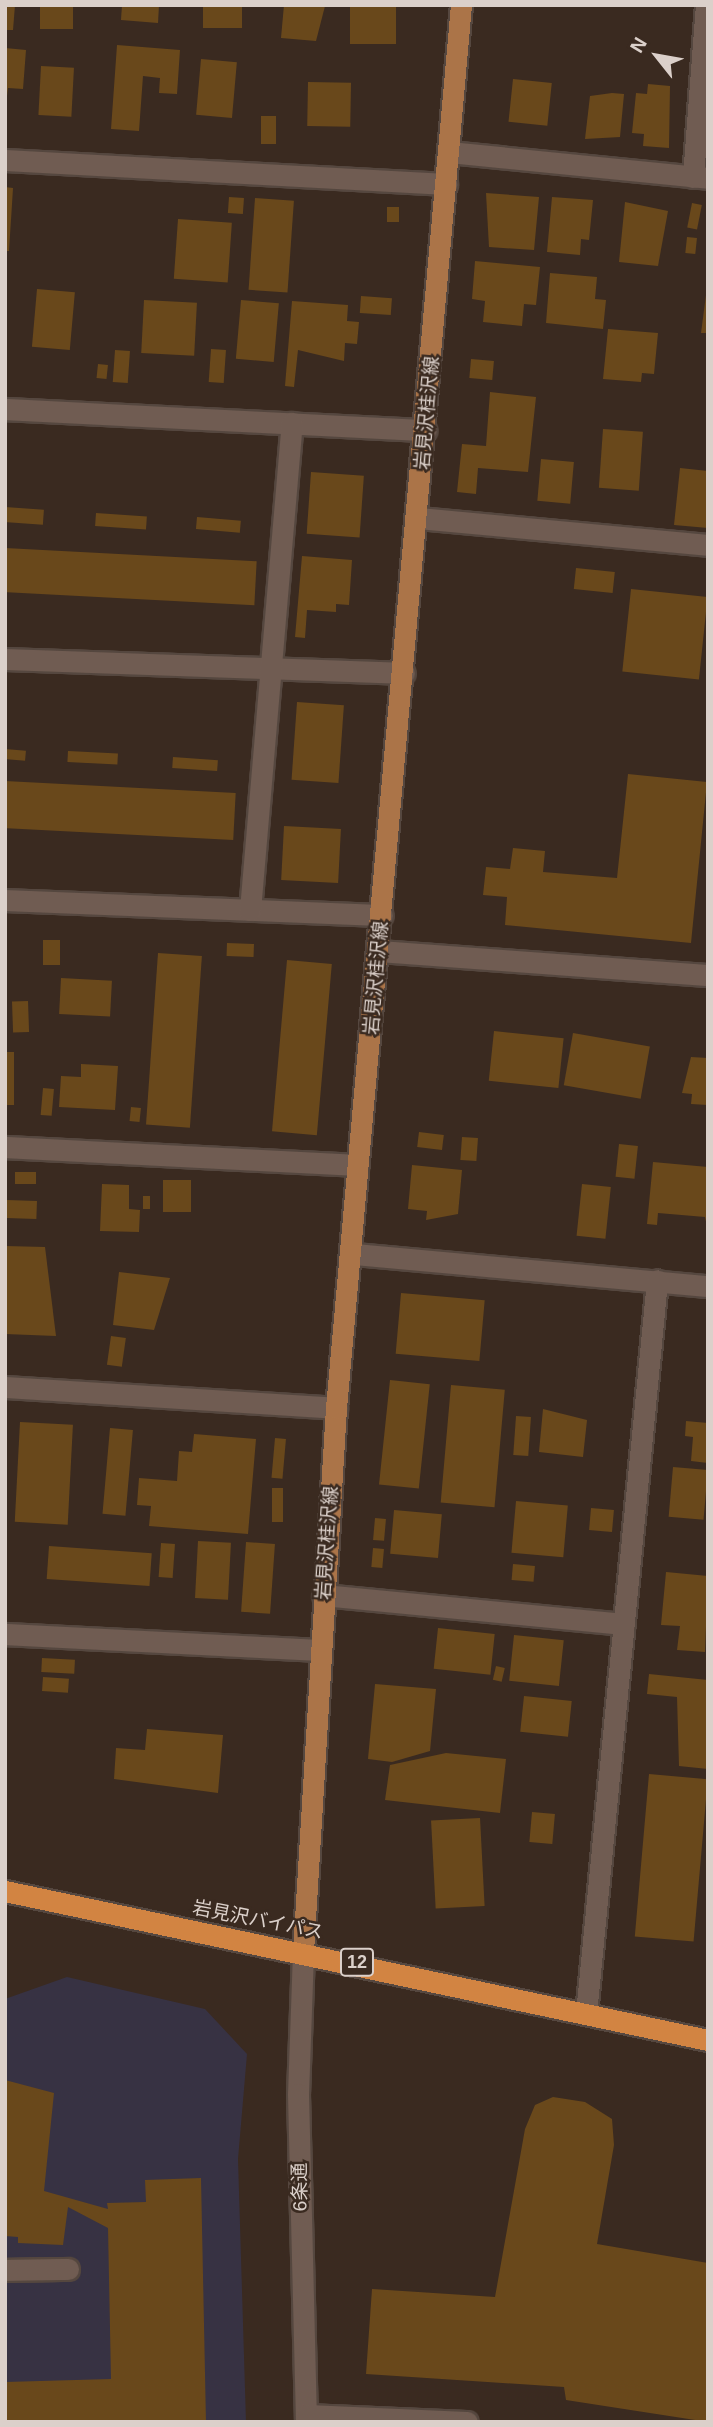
<!DOCTYPE html>
<html>
<head>
<meta charset="utf-8">
<style>
  body { margin:0 }
  #map { position:relative; width:713px; height:2427px; overflow:hidden; background:#3a2a20; font-family:Helvetica,"Noto Sans JP",sans-serif }
  div>[style] { position:absolute }
  .education>* { inset:0; background:#373243 }
  .building>* { inset:0; background:#69481b; transform-origin:0 0 }
  .roads { filter:drop-shadow(2px 0 #55473f) drop-shadow(-2px 0 #55473f) drop-shadow(0 2px #55473f) drop-shadow(0 -2px #55473f) }
  .minor>* { height:21px; margin:-10.5px; padding:0 10.5px; transform-origin:10.5px; border-radius:10.5px; background:#705c52 }
  .major>* { height:21px; margin:-10.5px; padding:0 10.5px; transform-origin:10.5px; border-radius:10.5px; background:#ab7448 }
  .highway>* { height:21px; margin:-10.5px; padding:0 10.5px; transform-origin:10.5px; border-radius:10.5px; background:#d28442 }
  span { translate:-50% -50%; white-space:nowrap; text-align:center; line-height:1.15; -webkit-text-stroke:5px #3a2a20; paint-order:stroke }
  .shield-label span { padding:2px 5px; background:#3a2a20; border:2px solid; border-radius:5px; -webkit-text-stroke-width:0 }
  .shield-label { font-size:18px; color:#dbd0ca; font-weight:700 }
  .street-label { font-size:19px; color:#dbd0ca }
  .frame { position:absolute; inset:0; border:7px solid #dbd0ca; pointer-events:none }
  .north { position:absolute; left:622px; top:21px; width:70px; height:70px; -webkit-text-stroke:5px #3a2a20; paint-order:stroke; rotate:301deg; font-size:19px; font-weight:700; line-height:28px; text-align:center; color:#dbd0ca }
  .north::after { content:''; display:block; margin:auto; width:24px; height:32px; background:#dbd0ca; clip-path:polygon(50% 0,100% 100%,50% 72%,0 100%) }
</style>
</head>
<body>
<div id="map">
  <div class="education">
    <div style="clip-path:polygon(67px 1977px,205px 2009px,247px 2054px,238px 2159px,246px 2422px,5px 2422px,5px 1999px)"></div>
  </div>
  <div class="building">
    <div style="clip-path:polygon(5px 5px,15px 5px,13px 30px,5px 30px)"></div>
    <div style="left:40px;top:5px;width:33px;height:24px"></div>
    <div style="clip-path:polygon(122px 5px,159px 5px,158px 23px,121px 20px)"></div>
    <div style="left:203px;top:5px;width:39px;height:23px"></div>
    <div style="clip-path:polygon(284px 5px,325px 6px,316px 41px,281px 38px)"></div>
    <div style="left:350px;top:5px;width:46px;height:39px"></div>
    <div style="clip-path:polygon(117px 45px,180px 50px,177px 94px,159px 93px,160px 78px,143px 76px,139px 131px,111px 129px)"></div>
    <div style="clip-path:polygon(5px 48px,26px 50px,23px 89px,8px 88px,7px 96px)"></div>
    <div style="left:201px;top:59px;width:36px;height:56px;rotate:5deg"></div>
    <div style="left:41px;top:66px;width:33px;height:49px;rotate:3deg"></div>
    <div style="left:513px;top:79px;width:39px;height:43px;rotate:6deg"></div>
    <div style="left:308px;top:82px;width:43px;height:44px;rotate:1deg"></div>
    <div style="clip-path:polygon(648px 84px,670px 86px,669px 148px,643px 146px,644px 134px,632px 133px,636px 93px,647px 94px)"></div>
    <div style="clip-path:polygon(612px 93px,624px 94px,620px 137px,585px 139px,590px 96px)"></div>
    <div style="left:261px;top:116px;width:15px;height:28px"></div>
    <div style="clip-path:polygon(5px 187px,13px 188px,9px 251px,5px 251px)"></div>
    <div style="clip-path:polygon(486px 193px,539px 197px,534px 250px,489px 247px)"></div>
    <div style="left:229px;top:197px;width:15px;height:16px;rotate:4deg"></div>
    <div style="clip-path:polygon(552px 197px,593px 200px,589px 240px,581px 239px,580px 255px,547px 252px)"></div>
    <div style="left:255px;top:198px;width:39px;height:92px;rotate:4deg"></div>
    <div style="clip-path:polygon(625px 202px,668px 211px,658px 266px,619px 262px)"></div>
    <div style="left:692px;top:203px;width:10px;height:25px;rotate:11deg"></div>
    <div style="left:387px;top:207px;width:12px;height:15px"></div>
    <div style="left:178px;top:219px;width:54px;height:60px;rotate:4deg"></div>
    <div style="left:687px;top:237px;width:10px;height:16px;rotate:6deg"></div>
    <div style="clip-path:polygon(475px 261px,540px 267px,536px 305px,524px 304px,522px 326px,483px 322px,485px 301px,472px 299px)"></div>
    <div style="clip-path:polygon(550px 273px,597px 277px,595px 299px,606px 300px,603px 329px,546px 323px)"></div>
    <div style="clip-path:polygon(708px 280px,708px 333px,701px 333px)"></div>
    <div style="left:37px;top:289px;width:38px;height:58px;rotate:5deg"></div>
    <div style="left:361px;top:296px;width:31px;height:17px;rotate:4deg"></div>
    <div style="left:144px;top:300px;width:53px;height:53px;rotate:3deg"></div>
    <div style="left:241px;top:300px;width:38px;height:59px;rotate:5deg"></div>
    <div style="clip-path:polygon(292px 301px,348px 305px,347px 321px,359px 322px,357px 344px,345px 343px,344px 361px,298px 350px,294px 387px,285px 386px)"></div>
    <div style="clip-path:polygon(608px 329px,658px 333px,654px 374px,642px 373px,641px 382px,603px 379px)"></div>
    <div style="left:211px;top:349px;width:15px;height:33px;rotate:4deg"></div>
    <div style="left:115px;top:350px;width:15px;height:32px;rotate:4deg"></div>
    <div style="left:471px;top:359px;width:23px;height:19px;rotate:5deg"></div>
    <div style="left:98px;top:364px;width:10px;height:14px;rotate:6deg"></div>
    <div style="clip-path:polygon(490px 392px,536px 397px,528px 472px,478px 468px,476px 494px,457px 492px,462px 444px,486px 446px)"></div>
    <div style="left:603px;top:429px;width:40px;height:59px;rotate:4deg"></div>
    <div style="left:541px;top:459px;width:33px;height:42px;rotate:5deg"></div>
    <div style="clip-path:polygon(680px 468px,708px 471px,708px 528px,674px 525px)"></div>
    <div style="left:311px;top:472px;width:53px;height:62px;rotate:4deg"></div>
    <div style="left:5px;top:507px;width:39px;height:15px;rotate:4deg"></div>
    <div style="left:96px;top:513px;width:51px;height:13px;rotate:4deg"></div>
    <div style="left:197px;top:517px;width:44px;height:12px;rotate:5deg"></div>
    <div style="left:5px;top:548px;width:252px;height:44px;rotate:3deg"></div>
    <div style="clip-path:polygon(302px 556px,352px 560px,349px 605px,336px 604px,336px 612px,307px 610px,305px 638px,295px 637px)"></div>
    <div style="left:576px;top:568px;width:39px;height:21px;rotate:6deg"></div>
    <div style="left:631px;top:589px;width:77px;height:83px;rotate:6deg"></div>
    <div style="left:297px;top:702px;width:47px;height:78px;rotate:4deg"></div>
    <div style="left:5px;top:749px;width:21px;height:10px;rotate:5deg"></div>
    <div style="left:68px;top:751px;width:50px;height:11px;rotate:3deg"></div>
    <div style="left:173px;top:757px;width:45px;height:11px;rotate:4deg"></div>
    <div style="clip-path:polygon(628px 774px,707px 782px,691px 943px,505px 925px,507px 897px,483px 895px,486px 867px,510px 869px,513px 848px,545px 851px,543px 872px,617px 878px)"></div>
    <div style="left:5px;top:781px;width:231px;height:47px;rotate:3deg"></div>
    <div style="left:284px;top:826px;width:57px;height:54px;rotate:3deg"></div>
    <div style="left:43px;top:940px;width:17px;height:25px"></div>
    <div style="left:227px;top:943px;width:27px;height:13px;rotate:2deg"></div>
    <div style="left:158px;top:953px;width:44px;height:172px;rotate:4deg"></div>
    <div style="left:287px;top:960px;width:45px;height:172px;rotate:5deg"></div>
    <div style="left:61px;top:978px;width:51px;height:36px;rotate:3deg"></div>
    <div style="left:28px;top:1001px;width:31px;height:16px;rotate:88deg"></div>
    <div style="left:494px;top:1031px;width:70px;height:50px;rotate:6deg"></div>
    <div style="left:573px;top:1033px;width:78px;height:53px;rotate:10deg"></div>
    <div style="left:5px;top:1052px;width:9px;height:53px"></div>
    <div style="clip-path:polygon(691px 1057px,708px 1058px,708px 1105px,691px 1104px,692px 1094px,682px 1093px)"></div>
    <div style="clip-path:polygon(81px 1064px,118px 1066px,115px 1110px,59px 1107px,61px 1076px,81px 1077px)"></div>
    <div style="left:43px;top:1088px;width:11px;height:27px;rotate:5deg"></div>
    <div style="left:131px;top:1107px;width:10px;height:14px;rotate:6deg"></div>
    <div style="left:419px;top:1132px;width:25px;height:15px;rotate:7deg"></div>
    <div style="left:462px;top:1137px;width:16px;height:23px;rotate:4deg"></div>
    <div style="left:619px;top:1144px;width:19px;height:33px;rotate:6deg"></div>
    <div style="clip-path:polygon(653px 1162px,708px 1167px,708px 1231px,705px 1217px,658px 1213px,657px 1225px,647px 1224px)"></div>
    <div style="clip-path:polygon(412px 1165px,462px 1170px,458px 1214px,426px 1220px,427px 1211px,408px 1209px)"></div>
    <div style="left:15px;top:1172px;width:21px;height:12px"></div>
    <div style="left:163px;top:1180px;width:28px;height:32px"></div>
    <div style="clip-path:polygon(102px 1184px,129px 1185px,129px 1209px,140px 1210px,139px 1232px,100px 1231px)"></div>
    <div style="left:582px;top:1184px;width:29px;height:52px;rotate:6deg"></div>
    <div style="left:143px;top:1196px;width:7px;height:13px"></div>
    <div style="left:7px;top:1200px;width:30px;height:18px;rotate:2deg"></div>
    <div style="clip-path:polygon(5px 1246px,45px 1247px,56px 1336px,5px 1334px)"></div>
    <div style="clip-path:polygon(119px 1272px,170px 1278px,154px 1330px,113px 1325px)"></div>
    <div style="left:401px;top:1293px;width:84px;height:61px;rotate:5deg"></div>
    <div style="left:111px;top:1336px;width:15px;height:29px;rotate:8deg"></div>
    <div style="left:390px;top:1380px;width:40px;height:105px;rotate:6deg"></div>
    <div style="left:451px;top:1385px;width:54px;height:118px;rotate:5deg"></div>
    <div style="clip-path:polygon(543px 1409px,587px 1420px,583px 1457px,539px 1452px)"></div>
    <div style="left:516px;top:1416px;width:15px;height:39px;rotate:4deg"></div>
    <div style="clip-path:polygon(686px 1421px,708px 1423px,708px 1463px,691px 1461px,693px 1437px,685px 1436px)"></div>
    <div style="left:20px;top:1422px;width:53px;height:100px;rotate:3deg"></div>
    <div style="left:110px;top:1428px;width:23px;height:86px;rotate:5deg"></div>
    <div style="clip-path:polygon(194px 1434px,256px 1439px,248px 1534px,149px 1526px,151px 1506px,137px 1505px,139px 1478px,177px 1481px,179px 1451px,192px 1452px)"></div>
    <div style="left:275px;top:1438px;width:11px;height:40px;rotate:5deg"></div>
    <div style="left:673px;top:1467px;width:35px;height:50px;rotate:5deg"></div>
    <div style="left:272px;top:1488px;width:11px;height:34px"></div>
    <div style="left:516px;top:1501px;width:52px;height:52px;rotate:5deg"></div>
    <div style="left:591px;top:1508px;width:23px;height:22px;rotate:5deg"></div>
    <div style="left:394px;top:1510px;width:48px;height:44px;rotate:5deg"></div>
    <div style="left:375px;top:1518px;width:11px;height:22px;rotate:5deg"></div>
    <div style="left:198px;top:1541px;width:33px;height:57px;rotate:3deg"></div>
    <div style="left:246px;top:1542px;width:29px;height:70px;rotate:4deg"></div>
    <div style="left:161px;top:1543px;width:14px;height:34px;rotate:4deg"></div>
    <div style="left:49px;top:1546px;width:103px;height:33px;rotate:4deg"></div>
    <div style="left:373px;top:1548px;width:11px;height:19px;rotate:5deg"></div>
    <div style="left:513px;top:1564px;width:22px;height:16px;rotate:5deg"></div>
    <div style="clip-path:polygon(666px 1572px,708px 1576px,705px 1652px,677px 1650px,680px 1626px,661px 1625px)"></div>
    <div style="left:438px;top:1628px;width:57px;height:41px;rotate:6deg"></div>
    <div style="left:514px;top:1635px;width:50px;height:46px;rotate:6deg"></div>
    <div style="left:42px;top:1658px;width:33px;height:14px;rotate:3deg"></div>
    <div style="left:496px;top:1666px;width:9px;height:14px;rotate:13deg"></div>
    <div style="clip-path:polygon(649px 1674px,708px 1680px,708px 1769px,679px 1766px,677px 1697px,647px 1694px)"></div>
    <div style="left:43px;top:1677px;width:26px;height:14px;rotate:4deg"></div>
    <div style="clip-path:polygon(375px 1684px,436px 1689px,430px 1751px,392px 1762px,368px 1759px)"></div>
    <div style="left:524px;top:1696px;width:48px;height:36px;rotate:6deg"></div>
    <div style="clip-path:polygon(147px 1729px,223px 1735px,218px 1793px,114px 1779px,116px 1748px,145px 1750px)"></div>
    <div style="clip-path:polygon(446px 1753px,506px 1759px,500px 1813px,385px 1800px,390px 1765px)"></div>
    <div style="left:649px;top:1774px;width:59px;height:163px;rotate:5deg"></div>
    <div style="left:532px;top:1812px;width:23px;height:30px;rotate:5deg"></div>
    <div style="left:480px;top:1818px;width:88px;height:49px;rotate:87deg"></div>
    <div style="clip-path:polygon(5px 2080px,54px 2093px,44px 2191px,108px 2209px,107px 2203px,146px 2202px,145px 2180px,201px 2178px,206px 2422px,5px 2422px,5px 2382px,111px 2379px,108px 2228px,68px 2207px,63px 2245px,18px 2243px,18px 2237px,5px 2236px)"></div>
    <div style="clip-path:polygon(553px 2097px,585px 2102px,612px 2119px,614px 2145px,597px 2244px,708px 2263px,708px 2422px,566px 2400px,564px 2387px,366px 2374px,372px 2289px,495px 2297px,525px 2129px,535px 2105px)"></div>
  </div>
  <div class="roads">
    <div class="minor">
      <div style="left:449px;top:152px;width:260px;rotate:5.7deg"></div>
      <div style="left:5px;top:160px;width:442px;rotate:3.1deg"></div>
      <div style="left:693px;top:177px;width:172px;rotate:-85.7deg"></div>
      <div style="left:5px;top:409px;width:421px;rotate:2.9deg"></div>
      <div style="left:418px;top:518px;width:291px;rotate:5.3deg"></div>
      <div style="left:5px;top:659px;width:399px;rotate:2deg"></div>
      <div style="left:5px;top:900px;width:377px;rotate:2.3deg"></div>
      <div style="left:250px;top:910px;width:489px;rotate:-85.1deg"></div>
      <div style="left:379px;top:951px;width:328px;rotate:4.2deg"></div>
      <div style="left:5px;top:1147px;width:353px;rotate:2.9deg"></div>
      <div style="left:354px;top:1254px;width:355px;rotate:5.2deg"></div>
      <div style="left:5px;top:1387px;width:332px;rotate:3.6deg"></div>
      <div style="left:323px;top:1595px;width:302px;rotate:5.5deg"></div>
      <div style="left:5px;top:1634px;width:314px;rotate:2.9deg"></div>
      <div style="left:303px;top:1952px;width:142px;rotate:92deg"></div>
      <div style="left:298px;top:2094px;width:328px;rotate:88.6deg"></div>
      <div style="left:586px;top:2014px;width:737px;rotate:-84.47deg"></div>
      <div style="left:5px;top:2270px;width:63px;rotate:-0.9deg"></div>
      <div style="left:306px;top:2415px;width:161px;rotate:2.5deg"></div>
    </div>
    <div class="major">
      <div style="left:303px;top:1952px;width:545px;rotate:-86.53deg"></div>
      <div style="left:336px;top:1408px;width:1409px;rotate:-84.91deg"></div>
    </div>
    <div class="highway">
      <div style="left:5px;top:1891px;width:719px;rotate:11.97deg"></div>
    </div>
  </div>
  <div class="shield-label">
    <span style="left:357px;top:1962px">12</span>
  </div>
  <div class="street-label">
    <span style="left:427px;top:413px;rotate:-85deg">岩見沢桂沢線</span>
    <span style="left:376px;top:978px;rotate:-85deg">岩見沢桂沢線</span>
    <span style="left:327px;top:1543px;rotate:-86deg">岩見沢桂沢線</span>
    <span style="left:258px;top:1920px;rotate:11deg">岩見沢バイパス</span>
    <span style="left:300px;top:2187px;rotate:-91deg">6条通</span>
  </div>
  <div class="frame"></div>
  <div class="north">N</div>
</div>
</body>
</html>
